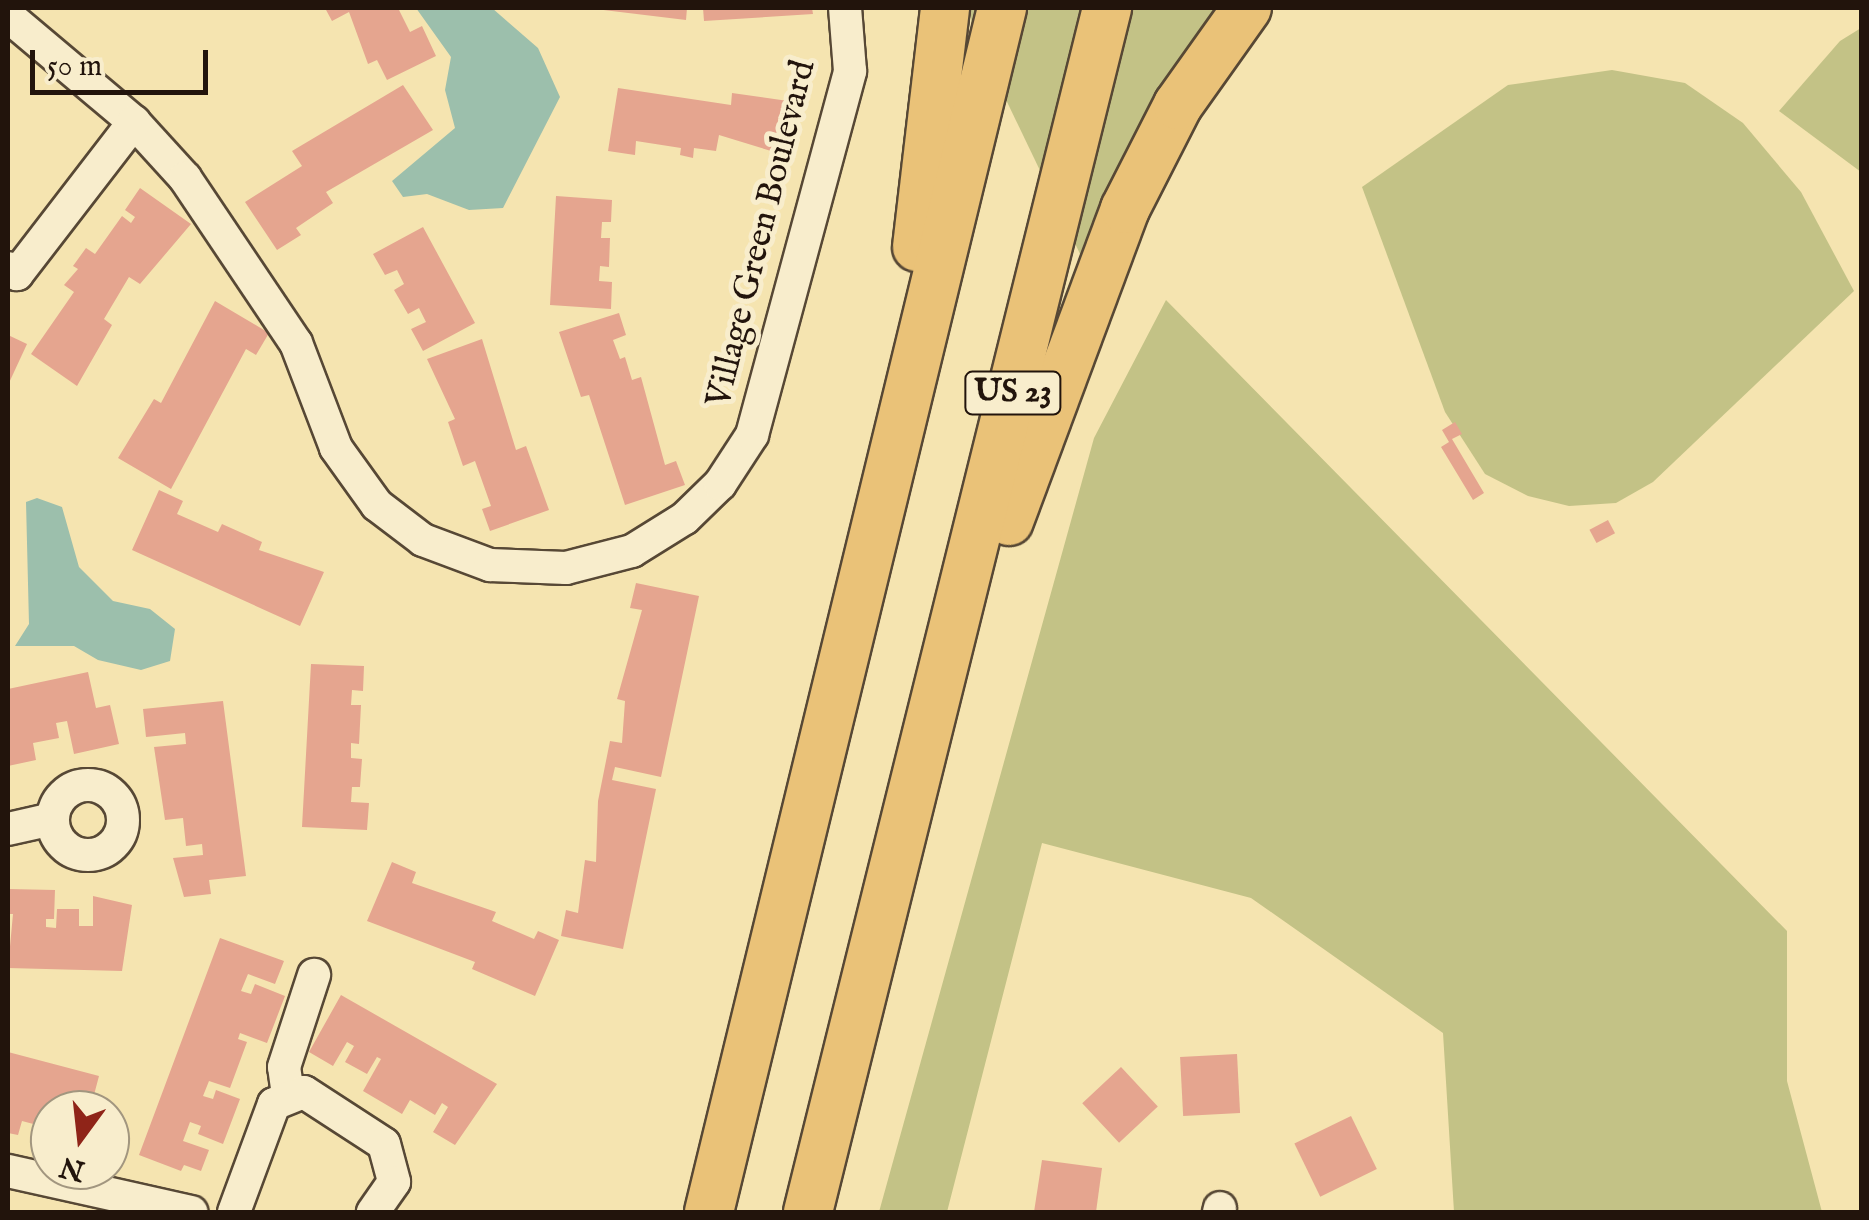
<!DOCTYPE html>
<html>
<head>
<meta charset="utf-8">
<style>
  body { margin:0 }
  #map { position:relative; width:1869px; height:1220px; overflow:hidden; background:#f5e4b0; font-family:"IM FELL English",serif }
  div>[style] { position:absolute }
  .green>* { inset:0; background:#c3c286 }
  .water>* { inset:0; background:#9cbfac }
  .building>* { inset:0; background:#e5a58f; transform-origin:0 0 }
  .roads { filter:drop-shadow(2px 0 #574835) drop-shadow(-2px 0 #574835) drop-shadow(0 2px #574835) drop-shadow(0 -2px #574835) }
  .minor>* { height:32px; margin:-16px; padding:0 16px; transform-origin:16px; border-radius:16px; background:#f8edcc }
  .minor>.ring { margin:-16px; padding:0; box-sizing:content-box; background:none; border:32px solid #f8edcc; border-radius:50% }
  .highway>* { height:48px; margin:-24px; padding:0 24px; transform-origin:24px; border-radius:24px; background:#eac278 }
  span { translate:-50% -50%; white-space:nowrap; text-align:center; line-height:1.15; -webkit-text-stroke:10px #f8edcc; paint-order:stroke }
  .shield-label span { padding:2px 8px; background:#f8edcc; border:2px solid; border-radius:8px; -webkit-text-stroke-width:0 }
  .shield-label { font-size:32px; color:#22140c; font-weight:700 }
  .street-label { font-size:35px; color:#22140c }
  .frame { position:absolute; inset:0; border:10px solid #22140c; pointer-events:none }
  .north { position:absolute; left:30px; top:1090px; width:100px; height:100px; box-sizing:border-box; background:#f8edcc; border:2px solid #a2967f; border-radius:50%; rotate:195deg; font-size:28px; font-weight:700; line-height:40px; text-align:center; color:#22140c }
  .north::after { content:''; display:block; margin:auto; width:35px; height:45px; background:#8f2418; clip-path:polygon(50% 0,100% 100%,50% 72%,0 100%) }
  .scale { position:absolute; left:30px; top:50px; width:178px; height:45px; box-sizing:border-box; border:5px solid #22140c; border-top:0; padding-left:12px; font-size:30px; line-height:35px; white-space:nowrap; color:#22140c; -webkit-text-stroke:8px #f8edcc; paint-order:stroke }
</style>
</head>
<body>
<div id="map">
  <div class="green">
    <div style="clip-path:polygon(970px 8px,1218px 8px,1082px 258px,972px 29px)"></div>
    <div style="clip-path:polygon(1861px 28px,1861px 172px,1779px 111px,1840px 41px)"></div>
    <div style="clip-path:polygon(1612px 70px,1685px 83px,1743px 123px,1801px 192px,1854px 291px,1653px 482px,1616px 503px,1569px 506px,1528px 496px,1485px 474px,1445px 412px,1362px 187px,1508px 85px)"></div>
    <div style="clip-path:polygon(1166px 300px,1787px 931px,1787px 1081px,1822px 1212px,1454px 1212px,1443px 1033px,1251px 898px,1042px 843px,947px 1212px,879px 1212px,1094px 438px)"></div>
  </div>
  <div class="water">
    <div style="clip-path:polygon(416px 8px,492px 8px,538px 48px,560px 97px,503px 208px,469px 210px,427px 194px,403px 197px,392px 181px,455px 128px,445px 90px,451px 57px)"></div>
    <div style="clip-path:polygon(37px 498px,62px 507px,79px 567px,113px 601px,150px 609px,175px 629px,170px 661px,141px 670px,98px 660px,74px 646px,15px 646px,29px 624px,26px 502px)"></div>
  </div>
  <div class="building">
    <div style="clip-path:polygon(325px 8px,398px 8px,410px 32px,422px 26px,436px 56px,387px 80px,377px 60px,368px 64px,349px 12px,332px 21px)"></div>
    <div style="clip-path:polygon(587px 8px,687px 8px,686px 20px)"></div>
    <div style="clip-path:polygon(703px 8px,812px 8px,813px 14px,704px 21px)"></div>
    <div style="clip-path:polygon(403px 85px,433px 130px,326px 192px,333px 203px,296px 228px,301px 235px,277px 250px,245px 202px,302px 166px,292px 151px)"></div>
    <div style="clip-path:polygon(618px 88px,731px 105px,732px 93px,802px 103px,793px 163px,770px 160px,771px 151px,719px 135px,716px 151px,694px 148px,693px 158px,680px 155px,681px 148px,636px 141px,635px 155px,608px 151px)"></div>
    <div style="clip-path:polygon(140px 188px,191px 224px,140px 284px,129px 277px,104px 319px,112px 325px,77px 386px,31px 354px,74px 292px,64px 285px,78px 269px,73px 266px,86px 248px,95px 254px,122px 216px,131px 223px,135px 217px,125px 210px)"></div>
    <div style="clip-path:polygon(556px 196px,612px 200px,611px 222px,602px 222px,601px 238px,610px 238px,609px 267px,600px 266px,599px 281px,612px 282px,611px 309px,550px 305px)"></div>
    <div style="clip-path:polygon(423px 227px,475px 323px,423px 351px,411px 329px,426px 322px,419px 308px,408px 314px,394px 290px,404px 284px,397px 270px,385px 275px,373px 254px)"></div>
    <div style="clip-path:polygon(215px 301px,269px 333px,256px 355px,246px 349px,171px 489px,118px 458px,154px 399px,161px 403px)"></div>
    <div style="clip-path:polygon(619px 313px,626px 335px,613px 340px,620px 359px,625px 357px,632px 380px,641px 377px,665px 465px,676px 461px,685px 485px,625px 505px,589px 395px,581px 397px,559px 332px)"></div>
    <div style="clip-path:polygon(8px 335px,27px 344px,8px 385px)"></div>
    <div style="clip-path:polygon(482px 339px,516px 450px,526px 446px,549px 510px,490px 531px,482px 509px,491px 506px,475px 461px,463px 466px,448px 422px,455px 419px,427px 359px)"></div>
    <div style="clip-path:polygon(1455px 422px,1462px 434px,1452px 439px,1484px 493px,1473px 500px,1441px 447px,1449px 442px,1442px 430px)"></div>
    <div style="clip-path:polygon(159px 490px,183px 501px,177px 514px,218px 532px,222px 524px,262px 542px,259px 550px,324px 572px,300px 626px,132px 550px)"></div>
    <div style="left:1608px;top:520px;width:15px;height:21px;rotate:62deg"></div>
    <div style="clip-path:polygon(636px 583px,699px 596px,661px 777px,615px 767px,612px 780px,656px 789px,623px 949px,561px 936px,566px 910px,578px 913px,585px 860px,596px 862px,598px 801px,610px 741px,622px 743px,625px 701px,617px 699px,642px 610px,630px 608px)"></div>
    <div style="clip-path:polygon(311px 664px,364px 666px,363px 691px,352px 690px,351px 705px,361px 705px,359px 744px,351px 743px,351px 758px,362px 759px,360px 787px,352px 787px,351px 802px,369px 803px,367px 830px,302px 827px)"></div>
    <div style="clip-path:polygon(88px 672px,96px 708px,110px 705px,119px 744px,74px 754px,67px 721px,56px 723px,59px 738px,33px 743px,36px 760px,8px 766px,8px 689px)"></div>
    <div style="clip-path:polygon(223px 701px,246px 876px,209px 880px,211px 894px,184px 897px,173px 858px,203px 855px,202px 844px,186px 846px,183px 818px,165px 820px,154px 747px,186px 744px,185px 733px,146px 737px,143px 709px)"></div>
    <div style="clip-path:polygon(392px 862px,416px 872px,412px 883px,496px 912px,492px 921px,534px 939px,538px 931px,559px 940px,535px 996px,472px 969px,475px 962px,367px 921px)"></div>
    <div style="clip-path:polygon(8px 889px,55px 890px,54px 919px,46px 919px,46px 927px,56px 928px,57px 909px,79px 909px,79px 926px,93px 926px,93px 896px,132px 905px,122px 971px,8px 968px,13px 914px,8px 914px)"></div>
    <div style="clip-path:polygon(220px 938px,284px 961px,275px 984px,248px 974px,241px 991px,251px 994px,255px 984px,285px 996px,267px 1043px,240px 1033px,238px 1039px,247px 1042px,230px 1088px,209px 1081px,203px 1096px,213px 1099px,216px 1090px,240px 1099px,223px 1144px,198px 1134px,201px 1126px,190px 1122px,183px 1141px,209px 1150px,201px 1171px,184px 1165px,181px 1171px,139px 1155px)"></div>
    <div style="clip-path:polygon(341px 995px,497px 1084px,455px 1145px,433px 1132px,448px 1107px,442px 1103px,435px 1115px,410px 1100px,402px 1114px,363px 1091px,381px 1059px,377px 1057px,367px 1074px,345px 1062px,354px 1046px,347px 1042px,333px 1066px,309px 1052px)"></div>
    <div style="clip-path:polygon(8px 1052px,99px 1076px,90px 1110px,50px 1110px,41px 1126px,22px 1121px,18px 1135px,8px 1133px)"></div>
    <div style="left:1237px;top:1054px;width:59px;height:57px;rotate:87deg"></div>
    <div style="left:1121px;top:1067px;width:54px;height:53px;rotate:47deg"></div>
    <div style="left:1351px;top:1116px;width:59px;height:63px;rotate:64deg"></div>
    <div style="clip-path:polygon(1042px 1160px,1102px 1168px,1096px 1212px,1034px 1212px)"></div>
  </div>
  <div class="roads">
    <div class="minor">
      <div style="left:8px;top:16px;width:165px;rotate:40.1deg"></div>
      <div style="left:134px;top:122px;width:76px;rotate:47.7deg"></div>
      <div style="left:185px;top:178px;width:199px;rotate:56.1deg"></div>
      <div style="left:296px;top:343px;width:112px;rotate:69.1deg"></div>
      <div style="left:336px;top:448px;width:70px;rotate:54.3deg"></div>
      <div style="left:377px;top:505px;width:58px;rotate:37.3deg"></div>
      <div style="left:423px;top:540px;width:72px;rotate:20.5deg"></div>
      <div style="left:490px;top:565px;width:76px;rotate:2.3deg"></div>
      <div style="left:566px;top:568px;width:68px;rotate:-14.4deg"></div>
      <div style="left:632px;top:551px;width:62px;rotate:-31.9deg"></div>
      <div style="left:685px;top:518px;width:49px;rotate:-44.2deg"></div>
      <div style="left:720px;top:484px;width:59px;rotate:-56.9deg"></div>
      <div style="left:752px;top:435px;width:377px;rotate:-74.9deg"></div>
      <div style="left:850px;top:71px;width:63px;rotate:-94.5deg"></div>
      <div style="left:8px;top:268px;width:11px;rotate:34deg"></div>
      <div style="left:17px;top:274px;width:192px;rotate:-52.4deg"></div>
      <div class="ring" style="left:53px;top:785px;width:38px;height:38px"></div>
      <div style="left:8px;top:829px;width:45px;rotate:-12.8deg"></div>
      <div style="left:288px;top:1095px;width:28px;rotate:-98deg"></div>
      <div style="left:284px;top:1067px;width:97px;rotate:-71.9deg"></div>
      <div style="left:8px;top:1171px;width:188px;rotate:12.6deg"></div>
      <div style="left:234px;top:1212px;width:115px;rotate:-69.7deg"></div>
      <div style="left:274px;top:1104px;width:32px;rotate:-22deg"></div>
      <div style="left:304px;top:1092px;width:95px;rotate:33deg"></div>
      <div style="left:384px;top:1144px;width:39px;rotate:75deg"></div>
      <div style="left:394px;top:1182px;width:37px;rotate:125deg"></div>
      <div style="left:1219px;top:1212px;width:4px;rotate:-76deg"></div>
    </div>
    <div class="highway">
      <div style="left:917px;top:247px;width:241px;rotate:-83.3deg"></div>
      <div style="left:1009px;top:521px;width:333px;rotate:-69.6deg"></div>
      <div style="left:1125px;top:209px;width:117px;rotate:-63deg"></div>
      <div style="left:1178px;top:105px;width:119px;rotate:-54.6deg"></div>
      <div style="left:709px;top:1212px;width:1239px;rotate:-76.32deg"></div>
      <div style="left:808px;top:1212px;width:1241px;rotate:-76.05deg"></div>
    </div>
  </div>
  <div class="shield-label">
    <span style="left:1013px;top:393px">US 23</span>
  </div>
  <div class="street-label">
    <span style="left:762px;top:234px;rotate:-76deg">Village Green Boulevard</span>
  </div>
  <div class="frame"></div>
  <div class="north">N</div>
  <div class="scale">50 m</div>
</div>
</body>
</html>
